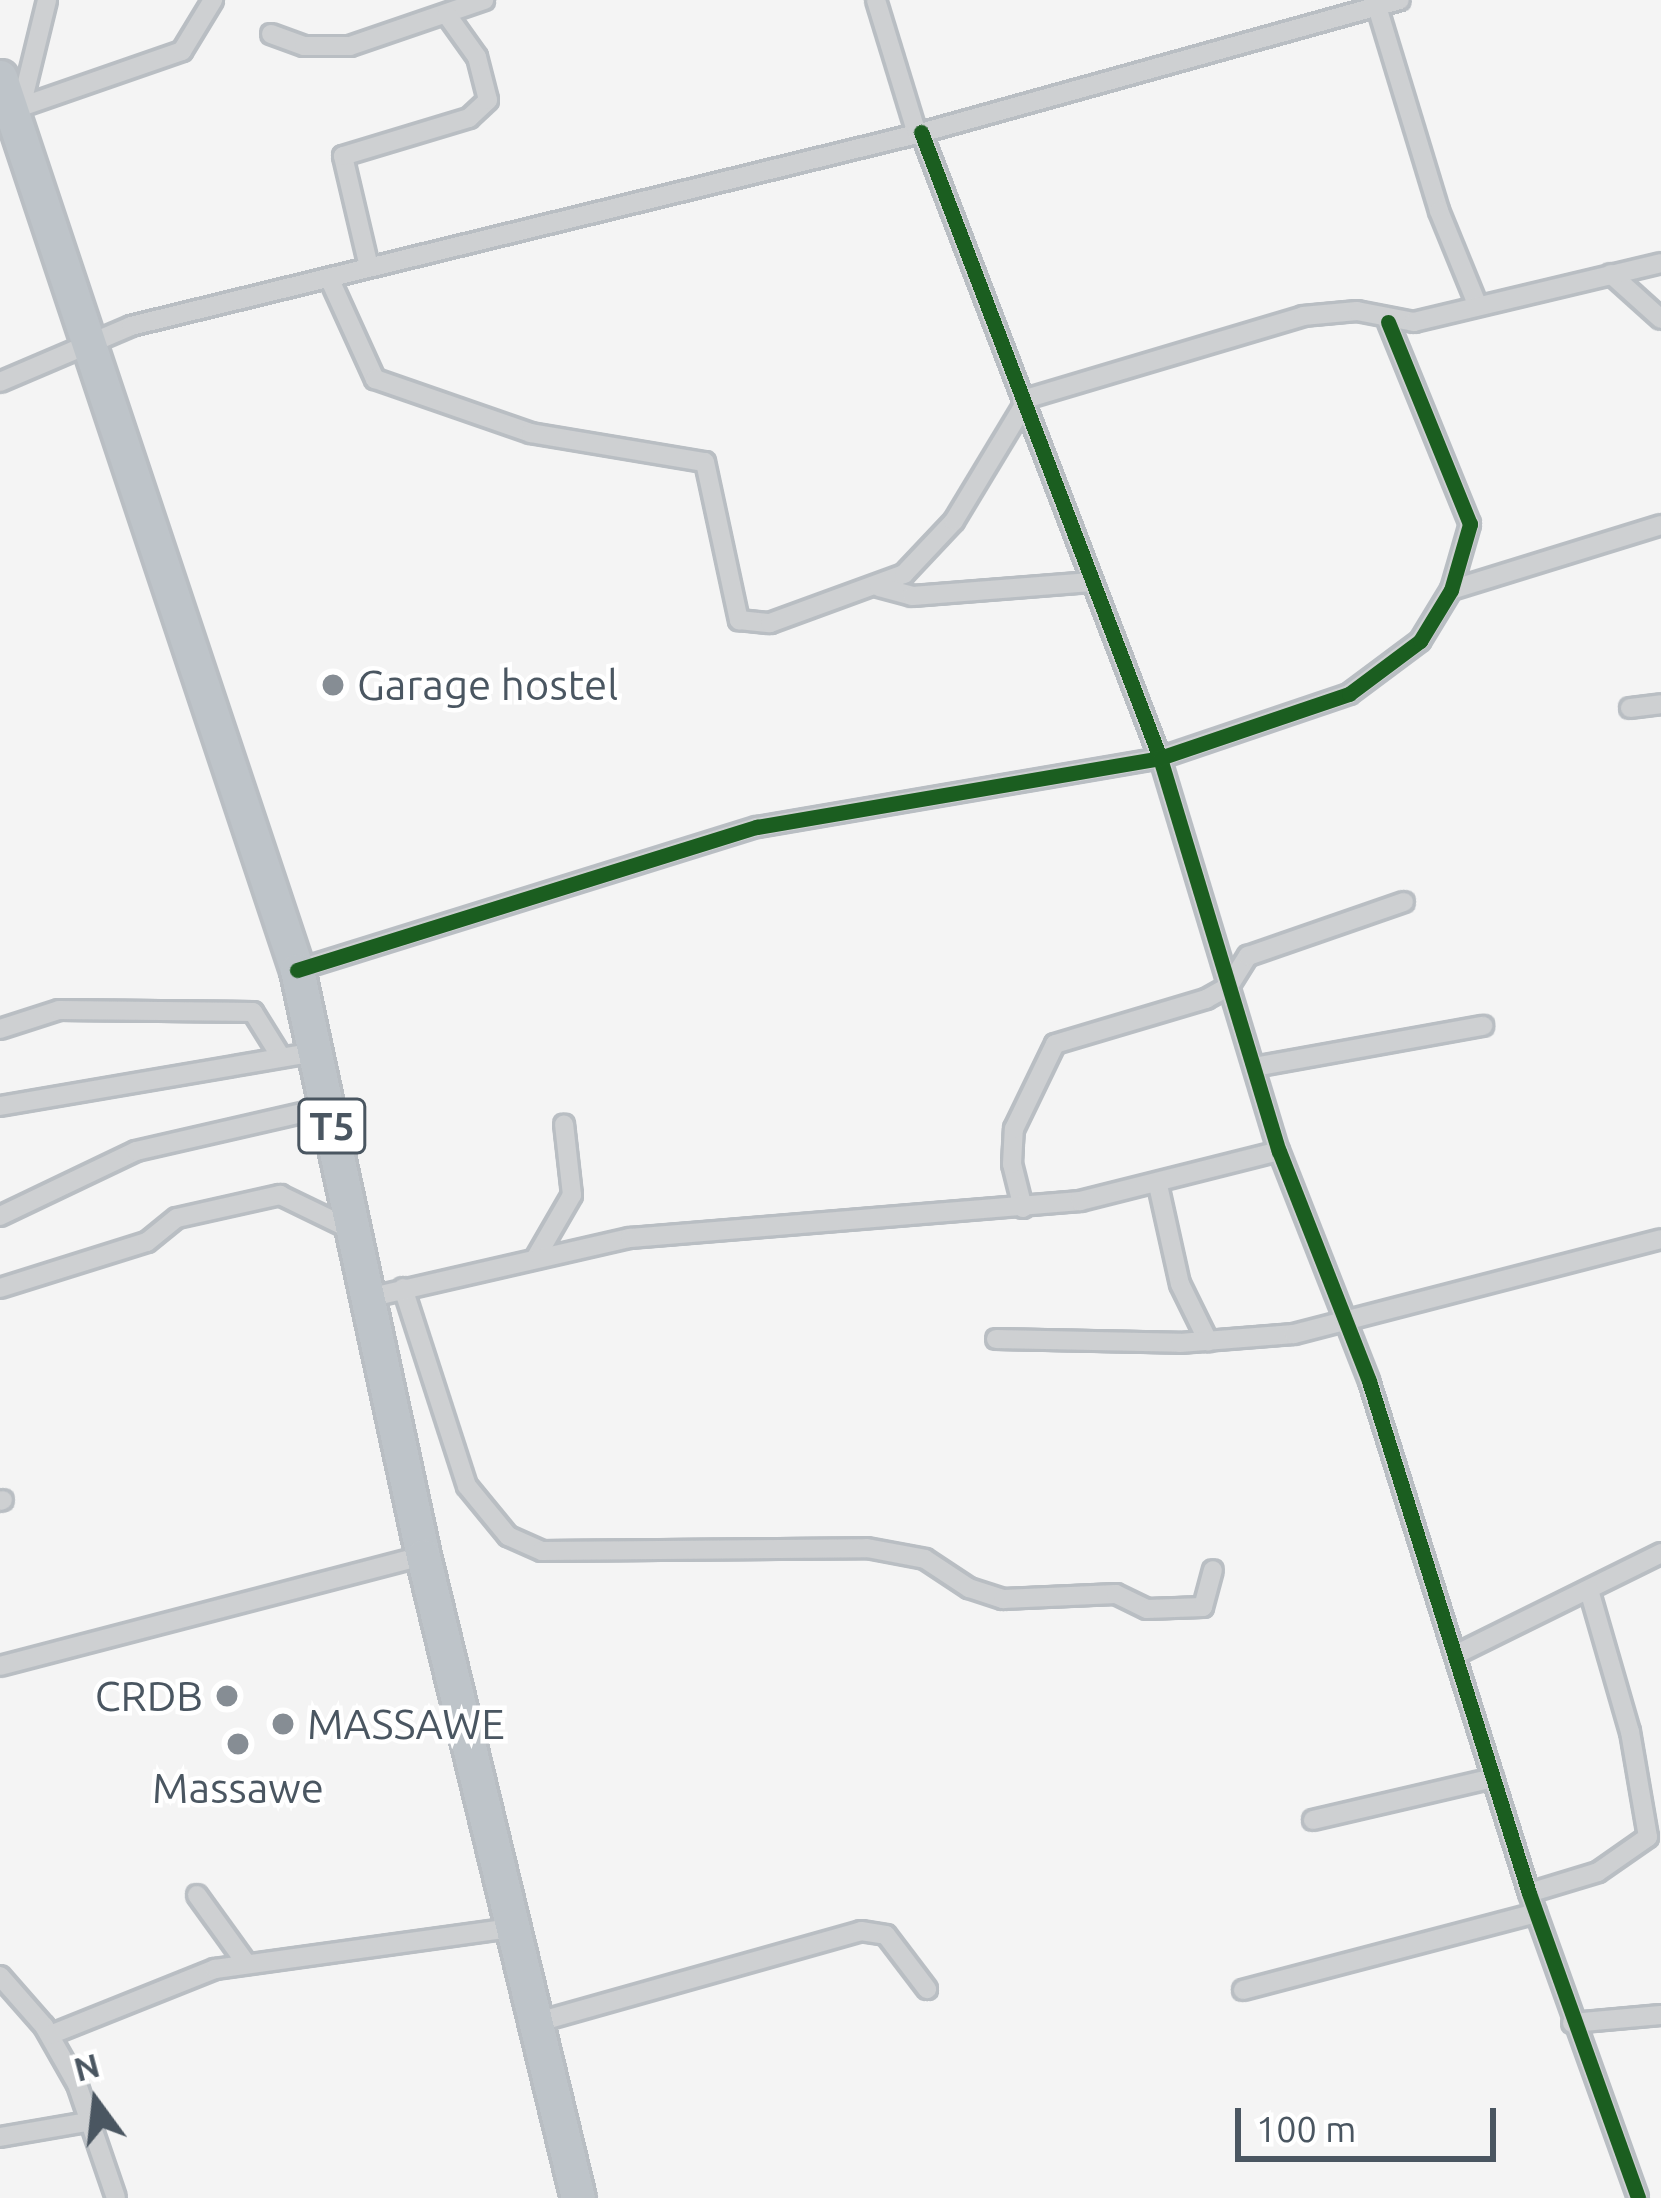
<!DOCTYPE html>
<html>
<head>
<meta charset="utf-8">
<style>
  body { margin:0 }
  #map { position:relative; width:1661px; height:2198px; overflow:hidden; background:#f4f4f4; font-family:Ubuntu,sans-serif }
  div>[style] { position:absolute }
  .roads { filter:drop-shadow(3px 0 #b9bec3) drop-shadow(-3px 0 #b9bec3) drop-shadow(0 3px #b9bec3) drop-shadow(0 -3px #b9bec3) }
  .street>* { height:18px; margin:-9px; padding:0 9px; transform-origin:9px; border-radius:9px; background:#ced0d2 }
  .highway>* { height:33px; margin:-16.5px; padding:0 16.5px; transform-origin:16.5px; border-radius:16.5px; background:#bec4c9 }
  .cycleway>* { height:15px; margin:-7.5px; padding:0 7.5px; transform-origin:7.5px; border-radius:7.5px; background:#1b5e20 }
  .dots>* { width:33px; height:33px; translate:-50% -50%; box-sizing:border-box; border:6px solid #fff; border-radius:50% }
  span { translate:-50% -50%; white-space:nowrap; text-align:center; line-height:1.15; -webkit-text-stroke:9px #fff; paint-order:stroke }
  .shield-label span { padding:3px 9px; background:#fff; border:3px solid; border-radius:9px; -webkit-text-stroke-width:0 }
  .shield-label { font-size:39px; color:#4a5661; font-weight:700 }
  .poi-label { font-size:42px; color:#4a5661 }
  .left { translate:0 -50%; text-align:left }
  .right { translate:-100% -50%; text-align:right }
  .north { position:absolute; left:36px; top:2042px; width:120px; height:120px; -webkit-text-stroke:9px #fff; paint-order:stroke; rotate:345deg; font-size:33px; font-weight:700; line-height:48px; text-align:center; color:#4a5661 }
  .north::after { content:''; display:block; margin:auto; width:42px; height:54px; background:#4a5661; clip-path:polygon(50% 0,100% 100%,50% 72%,0 100%) }
  .scale { position:absolute; left:1235px; top:2108px; width:261px; height:54px; box-sizing:border-box; border:6px solid #4a5661; border-top:0; padding-left:15px; font-size:36px; line-height:42px; white-space:nowrap; color:#4a5661; -webkit-text-stroke:9px #fff; paint-order:stroke }
</style>
</head>
<body>
<div id="map">
  <div class="roads">
    <div class="street">
      <div style="left:876px;top:0;width:140px;rotate:73deg"></div>
      <div style="left:1375px;top:0;width:220px;rotate:73.1deg"></div>
      <div style="left:1439px;top:211px;width:100px;rotate:67.8deg"></div>
      <div style="left:271px;top:34px;width:35px;rotate:20deg"></div>
      <div style="left:304px;top:46px;width:46px"></div>
      <div style="left:350px;top:46px;width:142px;rotate:-18.9deg"></div>
      <div style="left:21px;top:107px;width:110px;rotate:-76.3deg"></div>
      <div style="left:12px;top:110px;width:180px;rotate:-19.1deg"></div>
      <div style="left:182px;top:51px;width:60px;rotate:-58.7deg"></div>
      <div style="left:921px;top:132px;width:670px;rotate:69.1deg"></div>
      <div style="left:1160px;top:758px;width:411px;rotate:73.2deg"></div>
      <div style="left:1279px;top:1151px;width:247px;rotate:68.6deg"></div>
      <div style="left:1369px;top:1381px;width:536px;rotate:72.65deg"></div>
      <div style="left:1529px;top:1893px;width:324px;rotate:70.3deg"></div>
      <div style="left:369px;top:267px;width:114px;rotate:-103.2deg"></div>
      <div style="left:343px;top:156px;width:132px;rotate:-16.8deg"></div>
      <div style="left:469px;top:118px;width:26px;rotate:-43deg"></div>
      <div style="left:488px;top:100px;width:44px;rotate:-104.3deg"></div>
      <div style="left:477px;top:57px;width:52px;rotate:-125.5deg"></div>
      <div style="left:1611px;top:274px;width:67px;rotate:42deg"></div>
      <div style="left:330px;top:280px;width:109px;rotate:65.6deg"></div>
      <div style="left:375px;top:379px;width:165px;rotate:19.1deg"></div>
      <div style="left:531px;top:433px;width:176px;rotate:9.5deg"></div>
      <div style="left:705px;top:462px;width:162px;rotate:77.9deg"></div>
      <div style="left:739px;top:620px;width:31px;rotate:6deg"></div>
      <div style="left:770px;top:623px;width:143px;rotate:-20.1deg"></div>
      <div style="left:904px;top:574px;width:73px;rotate:-46.7deg"></div>
      <div style="left:954px;top:521px;width:135px;rotate:-58.9deg"></div>
      <div style="left:0;top:382px;width:142px;rotate:-23.1deg"></div>
      <div style="left:131px;top:326px;width:809px;rotate:-13.73deg"></div>
      <div style="left:917px;top:134px;width:501px;rotate:-15.51deg"></div>
      <div style="left:1022px;top:400px;width:293px;rotate:-16.6deg"></div>
      <div style="left:1303px;top:316px;width:54px;rotate:-5.3deg"></div>
      <div style="left:1357px;top:311px;width:58px;rotate:10.9deg"></div>
      <div style="left:1414px;top:322px;width:254px;rotate:-13.4deg"></div>
      <div style="left:879px;top:587px;width:34px;rotate:15deg"></div>
      <div style="left:912px;top:596px;width:180px;rotate:-4.5deg"></div>
      <div style="left:1451px;top:590px;width:220px;rotate:-17.2deg"></div>
      <div style="left:1630px;top:708px;width:31px;rotate:-7deg"></div>
      <div style="left:297px;top:970px;width:482px;rotate:-17.3deg"></div>
      <div style="left:757px;top:827px;width:409px;rotate:-9.7deg"></div>
      <div style="left:1160px;top:758px;width:200px;rotate:-18.7deg"></div>
      <div style="left:1349px;top:694px;width:89px;rotate:-36.7deg"></div>
      <div style="left:1420px;top:641px;width:60px;rotate:-58.7deg"></div>
      <div style="left:1451px;top:590px;width:69px;rotate:-73.9deg"></div>
      <div style="left:1470px;top:524px;width:218px;rotate:-112.1deg"></div>
      <div style="left:0;top:1029px;width:62px;rotate:-17.9deg"></div>
      <div style="left:59px;top:1010px;width:194px;rotate:0.6deg"></div>
      <div style="left:253px;top:1012px;width:53px;rotate:58.1deg"></div>
      <div style="left:1254px;top:1067px;width:233px;rotate:-10.2deg"></div>
      <div style="left:0;top:1106px;width:315px;rotate:-9.7deg"></div>
      <div style="left:1158px;top:1185px;width:101px;rotate:77.5deg"></div>
      <div style="left:1180px;top:1284px;width:64px;rotate:63.8deg"></div>
      <div style="left:1023px;top:1208px;width:45px;rotate:-104deg"></div>
      <div style="left:1012px;top:1164px;width:35px;rotate:-87deg"></div>
      <div style="left:1014px;top:1129px;width:94px;rotate:-64.2deg"></div>
      <div style="left:1055px;top:1044px;width:158px;rotate:-16.6deg"></div>
      <div style="left:1206px;top:999px;width:26px;rotate:-29deg"></div>
      <div style="left:1229px;top:986px;width:36px;rotate:-58deg"></div>
      <div style="left:1248px;top:956px;width:165px;rotate:-19.1deg"></div>
      <div style="left:0;top:1216px;width:151px;rotate:-25.5deg"></div>
      <div style="left:136px;top:1151px;width:197px;rotate:-12.9deg"></div>
      <div style="left:535px;top:1259px;width:74px;rotate:-60deg"></div>
      <div style="left:572px;top:1195px;width:71px;rotate:-96.4deg"></div>
      <div style="left:0;top:1288px;width:154px;rotate:-17.4deg"></div>
      <div style="left:147px;top:1242px;width:38px;rotate:-39deg"></div>
      <div style="left:177px;top:1218px;width:106px;rotate:-12.6deg"></div>
      <div style="left:280px;top:1195px;width:80px;rotate:25.9deg"></div>
      <div style="left:403px;top:1288px;width:208px;rotate:72.1deg"></div>
      <div style="left:467px;top:1486px;width:65px;rotate:50.6deg"></div>
      <div style="left:508px;top:1536px;width:37px;rotate:24deg"></div>
      <div style="left:542px;top:1551px;width:325px;rotate:-0.5deg"></div>
      <div style="left:867px;top:1548px;width:59px;rotate:10.7deg"></div>
      <div style="left:925px;top:1559px;width:53px;rotate:33.4deg"></div>
      <div style="left:969px;top:1588px;width:36px;rotate:18deg"></div>
      <div style="left:1003px;top:1599px;width:113px;rotate:-2.5deg"></div>
      <div style="left:1116px;top:1594px;width:34px;rotate:26deg"></div>
      <div style="left:1147px;top:1609px;width:56px;rotate:-2deg"></div>
      <div style="left:1203px;top:1607px;width:38px;rotate:-75deg"></div>
      <div style="left:372px;top:1297px;width:265px;rotate:-12.9deg"></div>
      <div style="left:630px;top:1238px;width:452px;rotate:-4.7deg"></div>
      <div style="left:1080px;top:1201px;width:205px;rotate:-14.1deg"></div>
      <div style="left:996px;top:1339px;width:184px;rotate:1.2deg"></div>
      <div style="left:1180px;top:1343px;width:114px;rotate:-4.5deg"></div>
      <div style="left:1294px;top:1334px;width:379px;rotate:-14.5deg"></div>
      <div style="left:0;top:1501px;width:3px;rotate:-18deg"></div>
      <div style="left:1455px;top:1655px;width:230px;rotate:-26.3deg"></div>
      <div style="left:0;top:1666px;width:437px;rotate:-14.6deg"></div>
      <div style="left:1313px;top:1820px;width:185px;rotate:-13.1deg"></div>
      <div style="left:1529px;top:1893px;width:72px;rotate:-16.9deg"></div>
      <div style="left:1598px;top:1872px;width:61px;rotate:-35deg"></div>
      <div style="left:1648px;top:1837px;width:107px;rotate:-99.7deg"></div>
      <div style="left:1630px;top:1732px;width:148px;rotate:-106.1deg"></div>
      <div style="left:197px;top:1895px;width:84px;rotate:54.2deg"></div>
      <div style="left:0;top:1976px;width:67px;rotate:48.7deg"></div>
      <div style="left:44px;top:2026px;width:67px;rotate:60.4deg"></div>
      <div style="left:77px;top:2084px;width:120px;rotate:71.1deg"></div>
      <div style="left:1243px;top:1990px;width:303px;rotate:-14.7deg"></div>
      <div style="left:1572px;top:2023px;width:89px;rotate:-5.1deg"></div>
      <div style="left:531px;top:2024px;width:343px;rotate:-15.7deg"></div>
      <div style="left:861px;top:1931px;width:25px;rotate:9deg"></div>
      <div style="left:886px;top:1935px;width:68px;rotate:52.8deg"></div>
      <div style="left:50px;top:2035px;width:178px;rotate:-21.8deg"></div>
      <div style="left:215px;top:1969px;width:298px;rotate:-7.9deg"></div>
      <div style="left:0;top:2137px;width:94px;rotate:-9.8deg"></div>
    </div>
    <div class="highway">
      <div style="left:0;top:77px;width:941px;rotate:71.6deg"></div>
      <div style="left:297px;top:970px;width:599px;rotate:77.87deg"></div>
      <div style="left:423px;top:1556px;width:660px;rotate:76.43deg"></div>
    </div>
  </div>
  <div class="cycleway">
    <div style="left:921px;top:132px;width:670px;rotate:69.1deg"></div>
    <div style="left:1160px;top:758px;width:411px;rotate:73.2deg"></div>
    <div style="left:1279px;top:1151px;width:247px;rotate:68.6deg"></div>
    <div style="left:1369px;top:1381px;width:536px;rotate:72.65deg"></div>
    <div style="left:1529px;top:1893px;width:324px;rotate:70.3deg"></div>
    <div style="left:297px;top:970px;width:482px;rotate:-17.3deg"></div>
    <div style="left:757px;top:827px;width:409px;rotate:-9.7deg"></div>
    <div style="left:1160px;top:758px;width:200px;rotate:-18.7deg"></div>
    <div style="left:1349px;top:694px;width:89px;rotate:-36.7deg"></div>
    <div style="left:1420px;top:641px;width:60px;rotate:-58.7deg"></div>
    <div style="left:1451px;top:590px;width:69px;rotate:-73.9deg"></div>
    <div style="left:1470px;top:524px;width:218px;rotate:-112.1deg"></div>
  </div>
  <div class="dots">
    <div style="left:333px;top:685px;background:#868d94"></div>
    <div style="left:227px;top:1696px;background:#868d94"></div>
    <div style="left:283px;top:1724px;background:#868d94"></div>
    <div style="left:238px;top:1744px;background:#868d94"></div>
  </div>
  <div class="shield-label">
    <span style="left:332px;top:1126px">T5</span>
  </div>
  <div class="poi-label">
    <span class="left" style="left:357px;top:685px">Garage hostel</span>
    <span class="right" style="left:203px;top:1696px">CRDB</span>
    <span class="left" style="left:307px;top:1724px">MASSAWE</span>
    <span style="left:238px;top:1788px">Massawe</span>
  </div>
  <div class="north">N</div>
  <div class="scale">100 m</div>
</div>
</body>
</html>
